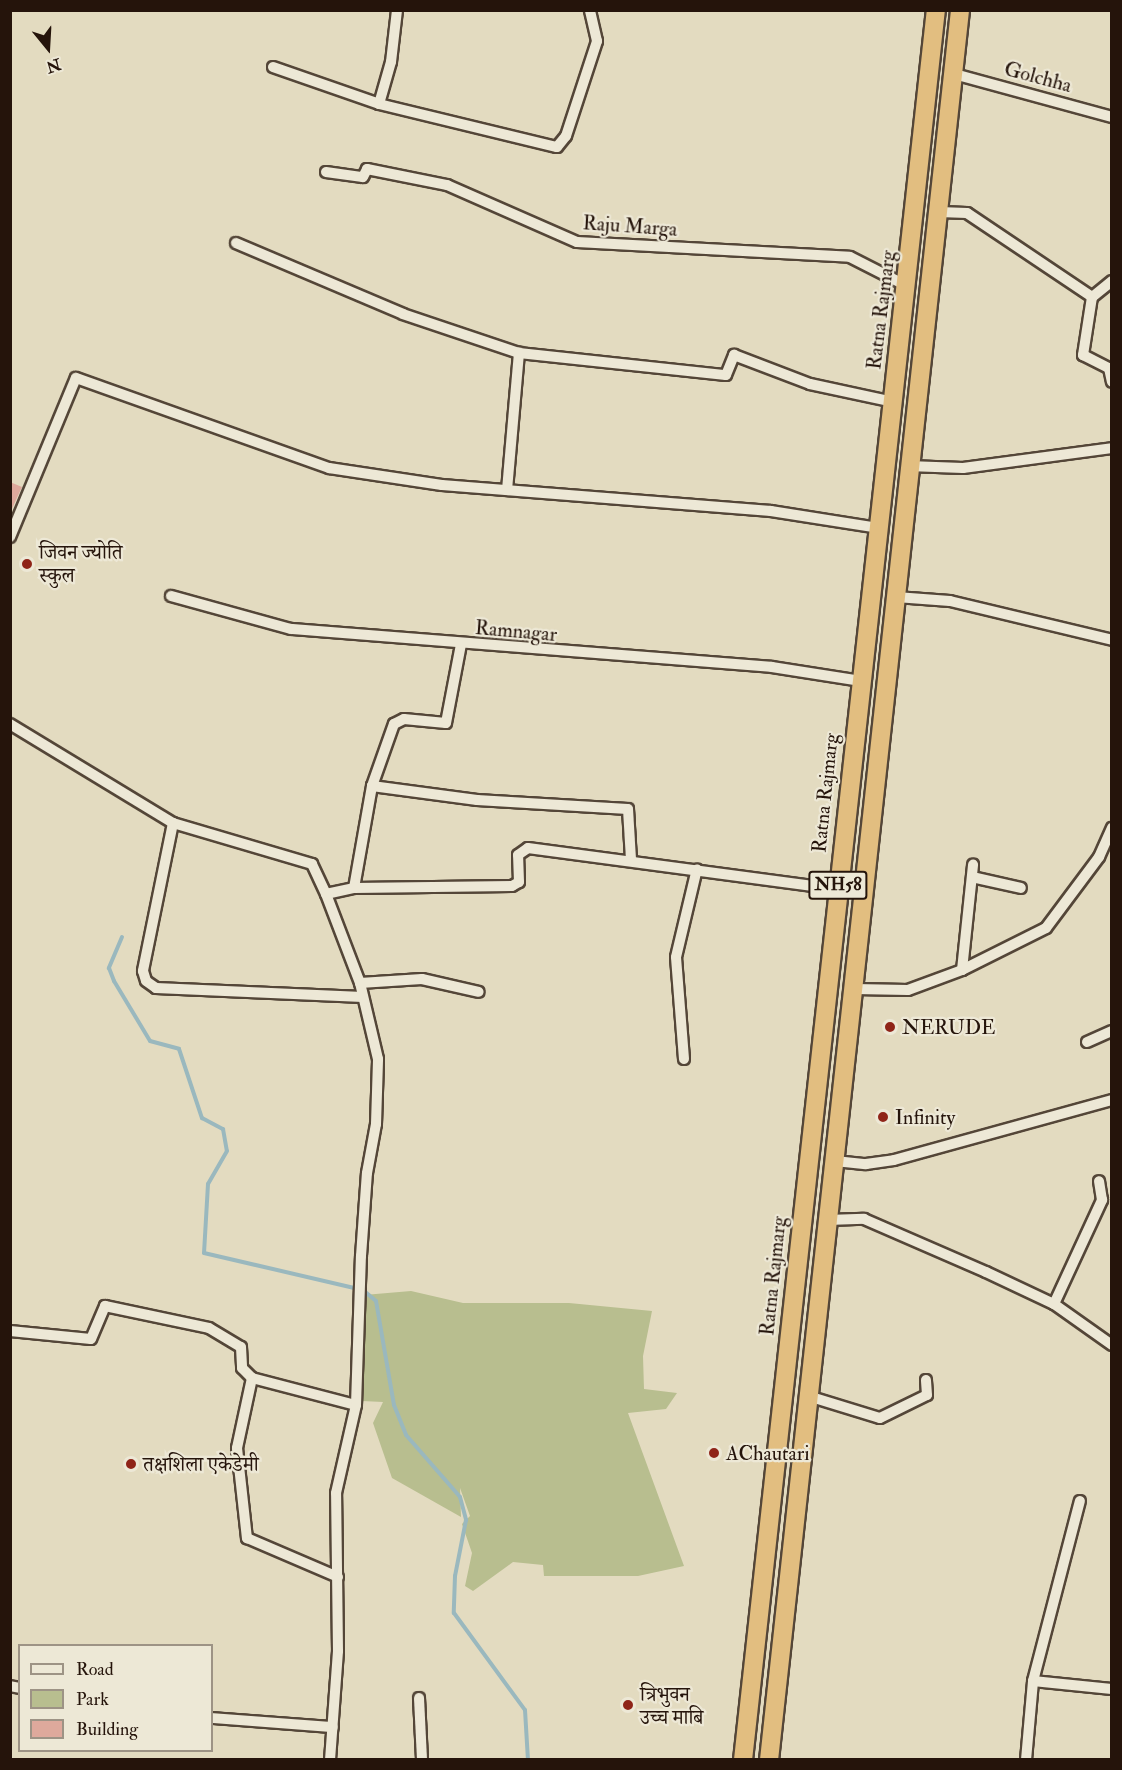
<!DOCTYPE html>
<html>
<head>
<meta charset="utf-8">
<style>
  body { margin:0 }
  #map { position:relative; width:1122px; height:1770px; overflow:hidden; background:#e3dbc0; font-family:"IM FELL Double Pica","Noto Serif Devanagari",serif }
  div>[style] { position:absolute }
  .green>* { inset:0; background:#b8be8f }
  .stream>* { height:4px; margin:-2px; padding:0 2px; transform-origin:2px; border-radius:2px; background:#9ab8be }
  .building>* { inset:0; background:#dea99c }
  .roads { filter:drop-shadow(2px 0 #544638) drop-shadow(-2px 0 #544638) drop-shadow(0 2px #544638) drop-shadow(0 -2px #544638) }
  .minor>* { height:10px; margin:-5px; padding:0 5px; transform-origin:5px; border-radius:5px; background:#ede8d6 }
  .trunk>* { height:18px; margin:-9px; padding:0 9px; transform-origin:9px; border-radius:9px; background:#e2be80 }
  .dots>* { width:16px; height:16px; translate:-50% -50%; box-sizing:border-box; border:3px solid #ede8d6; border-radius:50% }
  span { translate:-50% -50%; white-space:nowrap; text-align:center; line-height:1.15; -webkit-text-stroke:4.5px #ede8d6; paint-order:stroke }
  .shield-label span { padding:2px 4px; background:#ede8d6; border:2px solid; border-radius:4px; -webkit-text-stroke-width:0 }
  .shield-label { font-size:18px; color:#25140b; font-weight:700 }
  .street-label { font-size:20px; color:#25140b }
  .poi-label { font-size:20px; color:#25140b }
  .left { translate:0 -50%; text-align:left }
  .frame { position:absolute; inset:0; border:12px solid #25140b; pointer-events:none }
  .legend { position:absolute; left:18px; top:1644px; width:195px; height:108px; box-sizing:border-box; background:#ede8d6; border:2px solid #9d9385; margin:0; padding:8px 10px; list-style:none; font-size:18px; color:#25140b }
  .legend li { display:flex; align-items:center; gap:12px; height:30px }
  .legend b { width:30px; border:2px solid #9d9385 }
  .north { position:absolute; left:18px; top:18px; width:60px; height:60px; -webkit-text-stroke:4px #ede8d6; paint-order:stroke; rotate:162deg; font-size:16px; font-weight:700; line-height:24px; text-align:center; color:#25140b }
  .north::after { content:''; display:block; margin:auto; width:21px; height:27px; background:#25140b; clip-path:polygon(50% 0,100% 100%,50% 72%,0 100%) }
</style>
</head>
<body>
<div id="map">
  <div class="green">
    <div style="clip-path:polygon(411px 1291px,463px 1303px,569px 1303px,652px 1311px,643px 1356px,644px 1389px,677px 1393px,666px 1409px,628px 1413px,684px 1566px,638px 1576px,544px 1576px,543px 1565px,513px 1562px,473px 1591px,465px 1586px,472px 1553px,462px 1524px,470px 1516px,460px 1488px,461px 1517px,392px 1478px,373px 1423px,383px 1402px,362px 1401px,364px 1295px)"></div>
  </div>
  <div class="stream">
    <div style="left:122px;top:937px;width:34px;rotate:113deg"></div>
    <div style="left:109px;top:968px;width:14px;rotate:69deg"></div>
    <div style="left:114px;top:981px;width:70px;rotate:59deg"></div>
    <div style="left:150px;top:1041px;width:30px;rotate:15deg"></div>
    <div style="left:179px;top:1049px;width:73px;rotate:71.6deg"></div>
    <div style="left:202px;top:1118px;width:24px;rotate:28deg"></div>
    <div style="left:223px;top:1129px;width:22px;rotate:80deg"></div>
    <div style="left:227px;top:1151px;width:38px;rotate:120deg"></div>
    <div style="left:208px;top:1184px;width:69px;rotate:93.3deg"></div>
    <div style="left:204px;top:1253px;width:163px;rotate:13.1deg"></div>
    <div style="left:363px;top:1290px;width:17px;rotate:40deg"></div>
    <div style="left:376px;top:1301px;width:106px;rotate:80.2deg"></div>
    <div style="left:394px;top:1405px;width:32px;rotate:68deg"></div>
    <div style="left:406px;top:1435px;width:82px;rotate:48.9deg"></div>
    <div style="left:460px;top:1497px;width:24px;rotate:75deg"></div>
    <div style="left:466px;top:1520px;width:57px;rotate:101.1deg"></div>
    <div style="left:455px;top:1576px;width:37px;rotate:92deg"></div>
    <div style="left:454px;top:1613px;width:120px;rotate:53.8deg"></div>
    <div style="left:525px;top:1710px;width:50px;rotate:86.6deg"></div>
  </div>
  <div class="building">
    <div style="clip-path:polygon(10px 482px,22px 487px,10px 513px)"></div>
  </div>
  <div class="roads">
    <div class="minor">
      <div style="left:273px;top:67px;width:112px;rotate:19.2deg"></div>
      <div style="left:379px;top:104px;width:44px;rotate:-74.1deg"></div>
      <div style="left:391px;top:62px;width:52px;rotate:-83.4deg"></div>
      <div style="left:954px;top:74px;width:164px;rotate:15.2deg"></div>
      <div style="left:379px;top:104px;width:183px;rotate:13.6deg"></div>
      <div style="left:557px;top:147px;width:14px;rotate:-51deg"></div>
      <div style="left:566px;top:136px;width:100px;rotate:-71.9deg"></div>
      <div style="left:597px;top:41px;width:32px;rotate:-103deg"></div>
      <div style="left:326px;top:172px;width:37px;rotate:8deg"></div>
      <div style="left:363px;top:177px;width:9px;rotate:-63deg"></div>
      <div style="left:367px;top:169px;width:82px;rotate:11.3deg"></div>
      <div style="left:447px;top:185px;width:142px;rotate:23.7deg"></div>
      <div style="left:577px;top:242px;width:273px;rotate:3.1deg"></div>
      <div style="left:850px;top:257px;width:64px;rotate:27deg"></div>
      <div style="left:939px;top:212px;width:28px;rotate:2deg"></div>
      <div style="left:967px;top:213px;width:151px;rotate:33.9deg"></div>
      <div style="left:236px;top:243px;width:181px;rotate:23deg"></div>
      <div style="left:403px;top:314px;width:122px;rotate:18.6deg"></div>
      <div style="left:1112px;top:281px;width:26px;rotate:141deg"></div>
      <div style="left:1092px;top:297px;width:59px;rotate:98.8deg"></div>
      <div style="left:1083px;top:355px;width:29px;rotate:27deg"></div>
      <div style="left:1109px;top:368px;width:14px;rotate:78deg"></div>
      <div style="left:908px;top:466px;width:55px;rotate:2.1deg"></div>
      <div style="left:963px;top:468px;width:150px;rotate:-7.6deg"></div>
      <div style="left:507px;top:490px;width:138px;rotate:-85deg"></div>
      <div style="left:519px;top:353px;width:208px;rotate:6.1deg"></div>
      <div style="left:726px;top:375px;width:22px;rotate:-68deg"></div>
      <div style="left:734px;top:355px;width:81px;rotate:20.9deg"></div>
      <div style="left:810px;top:384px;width:85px;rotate:12.2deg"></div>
      <div style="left:10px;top:537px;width:172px;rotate:-67.5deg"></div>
      <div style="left:76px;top:378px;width:269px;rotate:19.6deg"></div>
      <div style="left:329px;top:468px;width:114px;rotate:8.6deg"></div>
      <div style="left:442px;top:485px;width:330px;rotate:4.5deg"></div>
      <div style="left:771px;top:511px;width:108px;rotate:9deg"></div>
      <div style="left:171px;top:596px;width:124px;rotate:15.4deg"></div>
      <div style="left:291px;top:629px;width:482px;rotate:4.5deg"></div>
      <div style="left:772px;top:667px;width:90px;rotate:8.9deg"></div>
      <div style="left:896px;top:597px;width:54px;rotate:4.2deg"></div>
      <div style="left:950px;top:601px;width:167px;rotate:13.5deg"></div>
      <div style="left:10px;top:724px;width:191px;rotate:31.3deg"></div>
      <div style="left:173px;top:823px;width:145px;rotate:16.4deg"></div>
      <div style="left:312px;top:864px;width:33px;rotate:65deg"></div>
      <div style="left:372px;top:786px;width:106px;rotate:7.6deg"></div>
      <div style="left:477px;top:800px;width:151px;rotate:3.4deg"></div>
      <div style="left:628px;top:809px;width:50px;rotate:86.6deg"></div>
      <div style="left:173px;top:823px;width:151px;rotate:101.5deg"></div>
      <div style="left:143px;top:971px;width:10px;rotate:73deg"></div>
      <div style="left:146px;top:981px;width:12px;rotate:35deg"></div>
      <div style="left:156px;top:988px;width:207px;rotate:2.5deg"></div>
      <div style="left:972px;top:877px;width:50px;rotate:12.7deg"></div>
      <div style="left:354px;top:888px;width:104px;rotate:-80deg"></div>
      <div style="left:372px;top:786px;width:66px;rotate:-70.5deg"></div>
      <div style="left:394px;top:724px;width:11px;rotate:-27deg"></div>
      <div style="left:404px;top:719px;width:42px;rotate:5.4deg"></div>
      <div style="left:446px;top:723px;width:80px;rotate:-79.2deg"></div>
      <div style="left:962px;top:970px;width:106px;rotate:-84deg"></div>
      <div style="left:360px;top:983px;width:62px;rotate:-3.7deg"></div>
      <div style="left:422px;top:979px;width:58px;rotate:12.8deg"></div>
      <div style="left:855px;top:989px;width:53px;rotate:1.1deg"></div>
      <div style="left:908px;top:990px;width:58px;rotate:-20.3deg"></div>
      <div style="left:962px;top:970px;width:94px;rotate:-26.6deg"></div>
      <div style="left:1046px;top:928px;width:89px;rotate:-53.3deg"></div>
      <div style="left:1099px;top:857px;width:32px;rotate:-66deg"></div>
      <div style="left:1087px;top:1042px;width:27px;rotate:-24deg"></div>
      <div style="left:684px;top:1059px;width:102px;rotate:-94.5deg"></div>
      <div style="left:676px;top:957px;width:90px;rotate:-76.6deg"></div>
      <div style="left:835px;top:1161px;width:31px;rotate:6deg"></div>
      <div style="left:866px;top:1164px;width:28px;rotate:-8deg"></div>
      <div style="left:894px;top:1160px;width:226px;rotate:-15.4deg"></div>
      <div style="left:827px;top:1220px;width:37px;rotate:-2deg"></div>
      <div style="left:864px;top:1219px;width:133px;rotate:23.5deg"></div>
      <div style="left:986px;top:1272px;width:75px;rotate:25.2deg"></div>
      <div style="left:1054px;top:1304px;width:71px;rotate:35.3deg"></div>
      <div style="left:1054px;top:1304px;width:115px;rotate:-65.2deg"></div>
      <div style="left:1102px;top:1200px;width:19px;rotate:-99deg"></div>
      <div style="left:10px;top:1331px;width:81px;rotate:5.6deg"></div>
      <div style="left:91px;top:1339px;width:36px;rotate:-67deg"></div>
      <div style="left:105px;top:1306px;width:106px;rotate:11.9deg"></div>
      <div style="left:209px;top:1328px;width:37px;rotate:31deg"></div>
      <div style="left:241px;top:1347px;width:21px;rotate:87deg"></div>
      <div style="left:242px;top:1368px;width:14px;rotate:45deg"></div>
      <div style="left:252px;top:1378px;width:107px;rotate:14.6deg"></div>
      <div style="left:252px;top:1378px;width:72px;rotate:102.1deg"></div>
      <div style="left:237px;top:1448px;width:91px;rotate:83.7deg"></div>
      <div style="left:247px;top:1538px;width:99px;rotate:23.2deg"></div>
      <div style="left:808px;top:1396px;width:75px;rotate:17deg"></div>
      <div style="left:880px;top:1418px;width:52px;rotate:-26.1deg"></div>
      <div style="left:927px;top:1395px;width:15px;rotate:-94deg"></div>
      <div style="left:1033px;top:1681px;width:186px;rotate:-75.4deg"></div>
      <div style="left:10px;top:1686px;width:10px;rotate:11deg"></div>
      <div style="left:419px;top:1698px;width:62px;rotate:87.2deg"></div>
      <div style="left:212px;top:1718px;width:121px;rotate:4.3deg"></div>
      <div style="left:330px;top:1760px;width:109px;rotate:-85.8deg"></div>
      <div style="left:338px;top:1651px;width:158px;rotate:-90.7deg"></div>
      <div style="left:336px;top:1493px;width:90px;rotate:-77.2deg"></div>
      <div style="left:356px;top:1405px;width:149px;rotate:-88.1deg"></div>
      <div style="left:361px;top:1256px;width:83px;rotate:-85.9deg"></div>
      <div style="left:367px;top:1173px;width:50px;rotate:-79.6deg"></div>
      <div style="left:376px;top:1124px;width:65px;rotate:-88.2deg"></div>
      <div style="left:378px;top:1059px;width:78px;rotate:-103.3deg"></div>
      <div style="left:360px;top:983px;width:95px;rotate:-110.9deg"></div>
      <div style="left:326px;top:894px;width:29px;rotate:-12deg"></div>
      <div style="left:354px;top:888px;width:158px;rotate:-0.7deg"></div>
      <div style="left:512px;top:886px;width:8px;rotate:-30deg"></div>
      <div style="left:519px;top:882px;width:27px;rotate:-92deg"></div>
      <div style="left:518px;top:855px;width:12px;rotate:-35deg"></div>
      <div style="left:528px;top:848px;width:312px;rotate:7.6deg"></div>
      <div style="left:1026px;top:1760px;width:79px;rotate:-84.9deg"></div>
      <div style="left:1033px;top:1681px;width:79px;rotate:5.8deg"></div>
    </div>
    <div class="trunk">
      <div style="left:743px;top:1760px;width:1761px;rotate:-83.71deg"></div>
      <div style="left:769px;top:1760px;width:1760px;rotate:-83.77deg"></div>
    </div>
  </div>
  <div class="dots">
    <div style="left:27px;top:564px;background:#8f2418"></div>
    <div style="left:890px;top:1027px;background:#8f2418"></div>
    <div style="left:883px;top:1117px;background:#8f2418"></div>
    <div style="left:714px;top:1453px;background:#8f2418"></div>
    <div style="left:131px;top:1464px;background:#8f2418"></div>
    <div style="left:628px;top:1705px;background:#8f2418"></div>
  </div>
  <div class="shield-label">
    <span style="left:838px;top:885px">NH58</span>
  </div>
  <div class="street-label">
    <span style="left:1038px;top:77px;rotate:15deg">Golchha</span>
    <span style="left:630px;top:226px;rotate:4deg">Raju Marga</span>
    <span style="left:881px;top:310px;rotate:-83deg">Ratna Rajmarg</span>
    <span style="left:516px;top:631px;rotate:5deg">Ramnagar</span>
    <span style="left:825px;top:793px;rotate:-84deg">Ratna Rajmarg</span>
    <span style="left:773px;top:1276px;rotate:-84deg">Ratna Rajmarg</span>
  </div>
  <div class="poi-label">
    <span class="left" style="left:39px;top:564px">जिवन ज्योति<br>स्कुल</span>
    <span class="left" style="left:902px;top:1027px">NERUDE</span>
    <span class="left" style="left:895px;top:1117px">Infinity</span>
    <span class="left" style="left:726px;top:1453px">AChautari</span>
    <span class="left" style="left:143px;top:1464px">तक्षशिला एकेडेमी</span>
    <span class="left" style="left:640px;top:1706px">त्रिभुवन<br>उच्च माबि</span>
  </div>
  <div class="frame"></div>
  <ul class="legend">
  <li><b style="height:8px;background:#ede8d6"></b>Road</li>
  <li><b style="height:16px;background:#b8be8f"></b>Park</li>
  <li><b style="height:16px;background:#dea99c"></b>Building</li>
  </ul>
  <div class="north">N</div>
</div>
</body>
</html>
